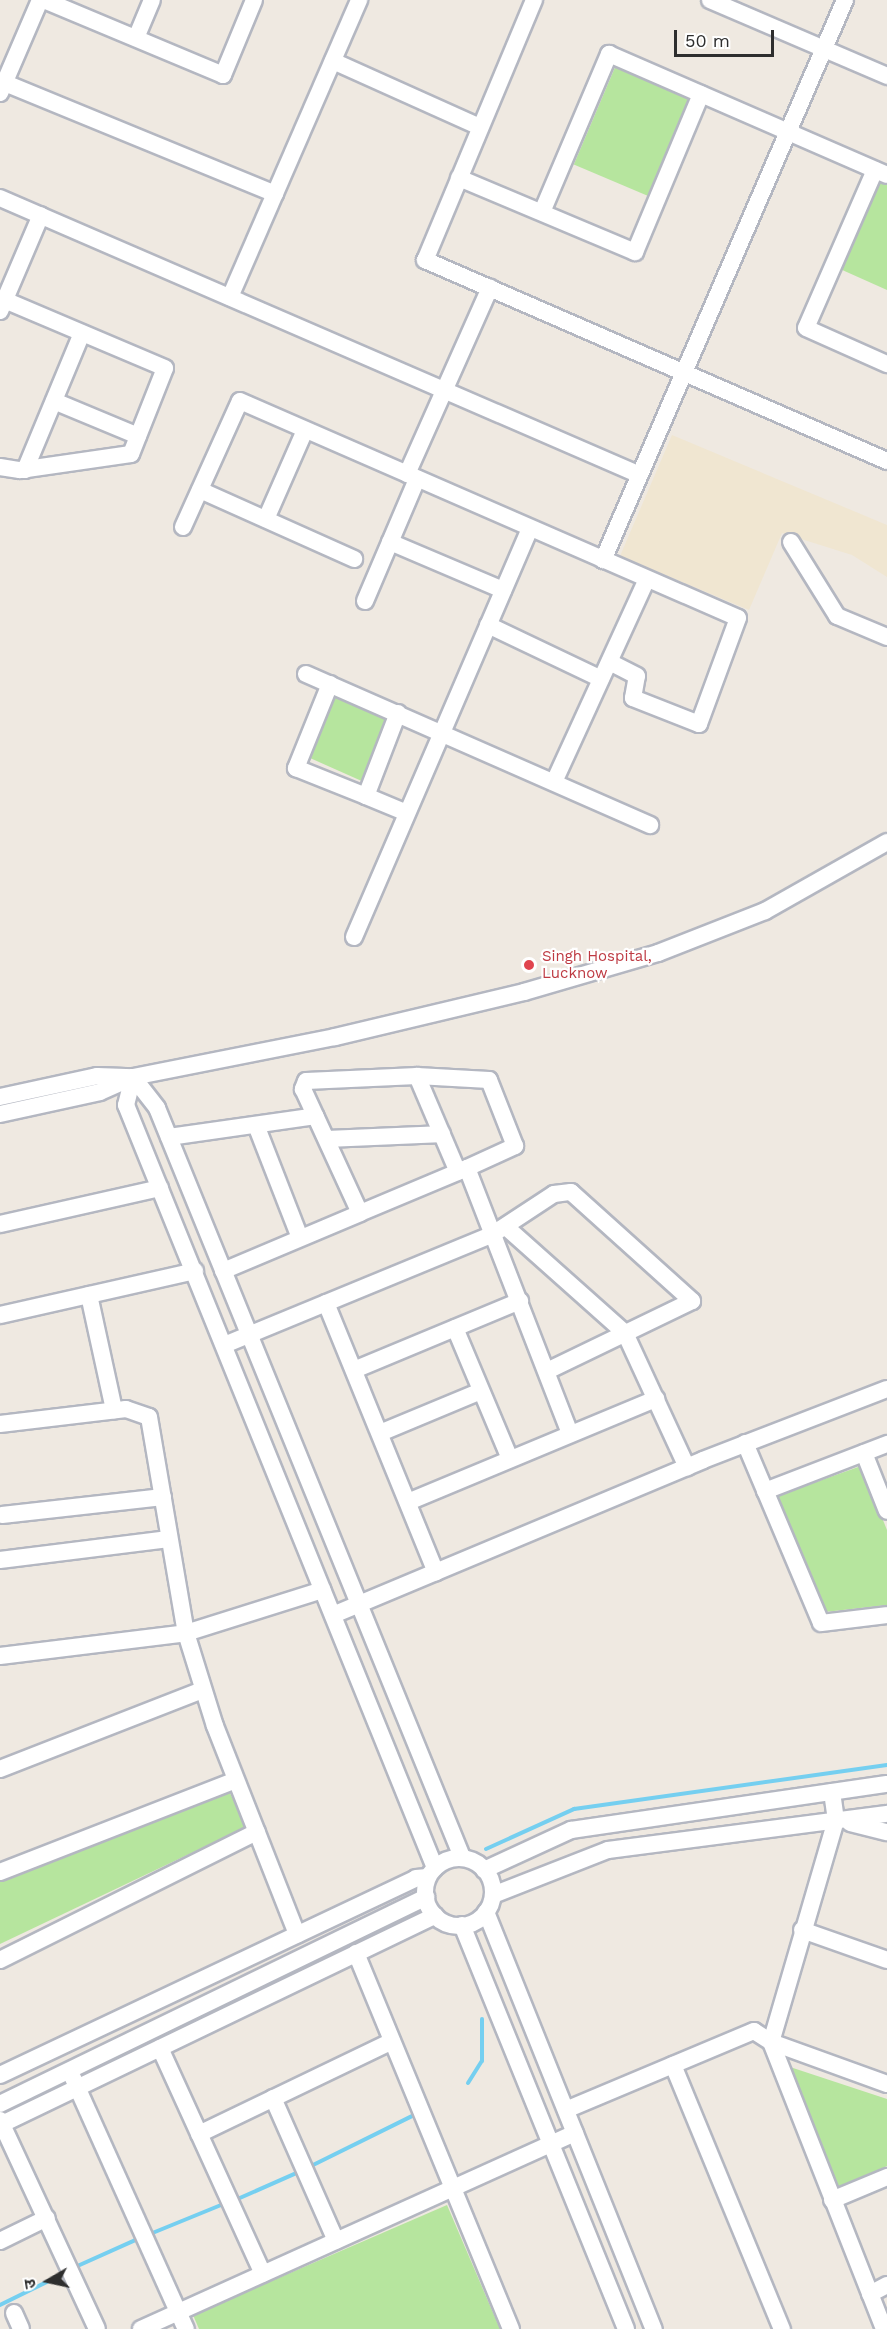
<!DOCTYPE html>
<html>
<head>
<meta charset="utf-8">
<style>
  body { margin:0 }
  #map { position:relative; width:887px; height:2329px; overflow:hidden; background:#efe9e1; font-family:"Work Sans","Noto Sans Devanagari",sans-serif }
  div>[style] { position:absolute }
  .education>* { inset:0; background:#f0e6d1 }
  .green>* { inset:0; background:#b6e59e; transform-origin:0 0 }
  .stream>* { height:4px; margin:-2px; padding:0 2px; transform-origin:2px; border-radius:2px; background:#75cff0 }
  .roads { filter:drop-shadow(2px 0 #b4b7c1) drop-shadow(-2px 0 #b4b7c1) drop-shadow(0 2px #b4b7c1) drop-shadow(0 -2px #b4b7c1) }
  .minor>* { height:16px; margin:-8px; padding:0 8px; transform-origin:8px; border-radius:8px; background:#fff }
  .minor>.ring { margin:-8px; padding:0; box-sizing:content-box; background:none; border:16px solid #fff; border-radius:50% }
  .dots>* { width:16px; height:16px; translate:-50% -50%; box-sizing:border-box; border:3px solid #fff; border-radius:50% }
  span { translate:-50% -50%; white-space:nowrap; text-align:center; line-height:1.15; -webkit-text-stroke:4.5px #fff; paint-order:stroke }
  .health-label { font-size:15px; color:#be3a42 }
  .left { translate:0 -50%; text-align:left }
  .north { position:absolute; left:18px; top:2251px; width:60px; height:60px; -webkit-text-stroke:4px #fff; paint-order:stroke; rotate:261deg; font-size:16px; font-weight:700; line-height:24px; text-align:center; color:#2e2e2e }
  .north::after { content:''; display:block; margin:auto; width:21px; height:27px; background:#2e2e2e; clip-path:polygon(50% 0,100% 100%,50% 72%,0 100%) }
  .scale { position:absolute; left:674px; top:30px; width:100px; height:27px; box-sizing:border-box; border:3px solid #2e2e2e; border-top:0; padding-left:8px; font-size:18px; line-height:21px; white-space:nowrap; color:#2e2e2e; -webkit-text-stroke:4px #fff; paint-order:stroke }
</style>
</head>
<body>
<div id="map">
  <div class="education">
    <div style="clip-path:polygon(672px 435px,887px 525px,887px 577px,852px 555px,782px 533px,749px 610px,620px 556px)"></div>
  </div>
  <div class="green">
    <div style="left:616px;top:65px;width:84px;height:108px;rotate:23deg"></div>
    <div style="clip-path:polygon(879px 181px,887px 184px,887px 290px,840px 269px)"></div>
    <div style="left:333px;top:696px;width:62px;height:66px;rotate:24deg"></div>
    <div style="clip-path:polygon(861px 1466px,887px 1530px,887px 1605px,825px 1612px,777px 1496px)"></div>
    <div style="clip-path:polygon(229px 1791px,246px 1827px,0 1944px,0 1880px)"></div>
    <div style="clip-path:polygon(787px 2066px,887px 2099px,887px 2166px,837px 2188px)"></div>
    <div style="clip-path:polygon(447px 2205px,500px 2329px,199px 2329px,193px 2315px)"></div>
  </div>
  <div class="stream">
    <div style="left:486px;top:1849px;width:97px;rotate:-24.4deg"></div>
    <div style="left:574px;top:1809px;width:316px;rotate:-8deg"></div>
    <div style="left:468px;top:2083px;width:26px;rotate:-58deg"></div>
    <div style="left:482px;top:2061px;width:42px;rotate:-90deg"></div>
    <div style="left:307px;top:2168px;width:117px;rotate:-26.3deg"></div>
    <div style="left:233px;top:2201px;width:74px;rotate:-23.8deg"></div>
    <div style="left:150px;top:2234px;width:82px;rotate:-22.2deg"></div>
    <div style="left:73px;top:2268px;width:73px;rotate:-24.1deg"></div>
    <div style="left:0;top:2305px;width:75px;rotate:-26.2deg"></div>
  </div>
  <div class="roads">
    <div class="minor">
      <div style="left:44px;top:0;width:194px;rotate:22.7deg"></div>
      <div style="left:223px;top:75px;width:81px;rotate:-67.5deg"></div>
      <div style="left:534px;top:0;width:282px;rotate:112.7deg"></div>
      <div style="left:425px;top:260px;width:504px;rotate:23.51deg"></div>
      <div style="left:710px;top:0;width:193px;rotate:23.2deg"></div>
      <div style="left:136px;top:38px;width:41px;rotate:-67.2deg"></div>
      <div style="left:333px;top:61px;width:161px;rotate:24.2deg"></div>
      <div style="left:5px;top:83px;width:292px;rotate:22.3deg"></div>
      <div style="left:0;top:93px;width:101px;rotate:-66.7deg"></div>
      <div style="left:875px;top:170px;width:172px;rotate:113.6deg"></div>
      <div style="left:806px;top:328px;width:89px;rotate:24deg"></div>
      <div style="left:459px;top:178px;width:191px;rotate:22.8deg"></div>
      <div style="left:635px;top:252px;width:171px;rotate:-67.3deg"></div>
      <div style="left:0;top:198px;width:697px;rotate:23.4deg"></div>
      <div style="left:542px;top:212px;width:172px;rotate:-67deg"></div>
      <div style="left:609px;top:54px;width:303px;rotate:23.5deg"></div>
      <div style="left:230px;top:297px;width:324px;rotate:-66.5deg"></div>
      <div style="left:0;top:311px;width:104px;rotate:-66.9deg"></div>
      <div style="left:54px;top:401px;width:91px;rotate:22.6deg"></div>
      <div style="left:0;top:467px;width:20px;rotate:9deg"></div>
      <div style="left:20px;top:470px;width:112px;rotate:-8.2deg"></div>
      <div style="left:131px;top:454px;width:92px;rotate:-68.4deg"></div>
      <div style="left:165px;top:368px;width:174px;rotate:-157deg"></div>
      <div style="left:25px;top:470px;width:148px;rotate:-67.4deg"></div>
      <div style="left:407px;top:474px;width:204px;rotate:-66deg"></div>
      <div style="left:200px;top:490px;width:169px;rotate:24.1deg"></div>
      <div style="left:266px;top:519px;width:97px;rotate:-66.3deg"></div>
      <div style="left:183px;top:527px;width:138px;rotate:-65.7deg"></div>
      <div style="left:240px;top:401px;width:543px;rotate:23.54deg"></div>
      <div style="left:738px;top:618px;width:113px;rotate:110.2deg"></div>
      <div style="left:699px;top:724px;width:71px;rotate:-158.5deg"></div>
      <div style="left:633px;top:698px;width:22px;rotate:-80deg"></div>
      <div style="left:637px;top:676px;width:31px;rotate:-153deg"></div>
      <div style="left:390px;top:542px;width:123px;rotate:23deg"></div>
      <div style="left:791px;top:542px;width:87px;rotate:58.1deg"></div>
      <div style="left:837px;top:616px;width:54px;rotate:22.8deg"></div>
      <div style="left:603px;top:560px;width:610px;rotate:-66.63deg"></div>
      <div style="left:365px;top:601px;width:133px;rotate:-66.9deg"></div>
      <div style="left:488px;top:625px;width:125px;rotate:25.5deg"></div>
      <div style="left:306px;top:674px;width:376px;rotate:23.7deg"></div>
      <div style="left:330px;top:684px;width:91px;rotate:112deg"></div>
      <div style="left:296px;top:768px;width:75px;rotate:21.8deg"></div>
      <div style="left:366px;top:796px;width:89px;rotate:-68.9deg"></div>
      <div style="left:554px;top:782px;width:223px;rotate:-65.4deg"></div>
      <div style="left:366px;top:796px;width:44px;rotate:22.5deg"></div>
      <div style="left:354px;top:937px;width:445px;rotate:-66.7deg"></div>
      <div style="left:417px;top:1076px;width:104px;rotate:66.9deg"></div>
      <div style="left:133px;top:1077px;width:29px;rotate:104deg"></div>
      <div style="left:126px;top:1105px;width:823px;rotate:67.95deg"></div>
      <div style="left:133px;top:1077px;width:39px;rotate:52deg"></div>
      <div style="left:157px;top:1108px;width:809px;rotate:67.84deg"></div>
      <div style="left:0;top:1097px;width:99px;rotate:-12.2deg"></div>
      <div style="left:97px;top:1076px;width:36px;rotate:2deg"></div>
      <div style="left:133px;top:1077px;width:206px;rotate:-11.2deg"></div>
      <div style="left:335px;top:1037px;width:194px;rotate:-13.4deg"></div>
      <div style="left:524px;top:992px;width:140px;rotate:-16.2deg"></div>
      <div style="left:658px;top:953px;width:115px;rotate:-21.4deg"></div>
      <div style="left:765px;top:911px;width:140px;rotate:-29.5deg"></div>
      <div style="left:0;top:1114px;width:102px;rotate:-12.4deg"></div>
      <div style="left:100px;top:1092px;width:32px;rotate:-24deg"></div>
      <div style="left:256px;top:1125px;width:121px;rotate:68.7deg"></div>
      <div style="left:169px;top:1137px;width:148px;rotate:-8.1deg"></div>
      <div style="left:329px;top:1139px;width:113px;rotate:-2.5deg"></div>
      <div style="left:467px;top:1168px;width:285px;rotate:68.8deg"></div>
      <div style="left:0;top:1224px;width:164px;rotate:-12.7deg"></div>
      <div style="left:506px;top:1227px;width:159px;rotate:41.7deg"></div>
      <div style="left:625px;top:1333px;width:148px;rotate:65.2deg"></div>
      <div style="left:223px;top:1271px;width:149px;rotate:-22.9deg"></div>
      <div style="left:360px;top:1213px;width:116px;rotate:-22.8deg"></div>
      <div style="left:467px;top:1168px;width:53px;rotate:-24.6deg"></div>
      <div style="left:515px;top:1146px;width:71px;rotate:-111.5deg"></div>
      <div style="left:489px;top:1080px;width:72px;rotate:-176.8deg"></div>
      <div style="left:417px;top:1076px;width:111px;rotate:177.4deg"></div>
      <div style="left:306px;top:1081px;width:9px;rotate:111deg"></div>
      <div style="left:303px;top:1089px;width:136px;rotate:65.3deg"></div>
      <div style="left:89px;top:1295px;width:118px;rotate:77.7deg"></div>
      <div style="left:326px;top:1303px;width:291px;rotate:67.8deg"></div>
      <div style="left:0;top:1315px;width:200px;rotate:-12.7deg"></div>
      <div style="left:455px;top:1328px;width:142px;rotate:67.2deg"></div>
      <div style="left:224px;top:1345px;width:291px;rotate:-22.4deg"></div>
      <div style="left:493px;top:1234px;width:73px;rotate:-33.3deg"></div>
      <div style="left:554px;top:1194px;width:17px;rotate:-7deg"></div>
      <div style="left:571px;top:1192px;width:163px;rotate:42deg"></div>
      <div style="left:692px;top:1301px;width:161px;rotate:154.2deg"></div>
      <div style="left:354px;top:1370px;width:180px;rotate:-22.6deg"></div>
      <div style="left:0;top:1424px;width:127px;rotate:-6.8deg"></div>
      <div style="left:126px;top:1409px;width:24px;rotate:19deg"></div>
      <div style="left:149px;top:1417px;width:219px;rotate:80.3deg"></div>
      <div style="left:186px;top:1633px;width:97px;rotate:72.7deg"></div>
      <div style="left:215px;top:1726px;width:224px;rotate:68.5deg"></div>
      <div style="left:380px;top:1433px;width:109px;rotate:-22.6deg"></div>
      <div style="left:745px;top:1443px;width:195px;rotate:67.1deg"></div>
      <div style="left:821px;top:1623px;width:66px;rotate:-6.9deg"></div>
      <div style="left:864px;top:1453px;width:62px;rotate:68.4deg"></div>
      <div style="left:765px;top:1491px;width:131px;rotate:-21.1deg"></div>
      <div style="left:408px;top:1502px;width:269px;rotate:-22.6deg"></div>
      <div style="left:2px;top:1515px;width:162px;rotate:-6.4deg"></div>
      <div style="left:0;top:1560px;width:170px;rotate:-7.1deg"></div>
      <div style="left:333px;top:1615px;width:401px;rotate:-22.7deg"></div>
      <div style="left:703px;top:1460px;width:197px;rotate:-21.1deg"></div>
      <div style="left:0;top:1656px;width:187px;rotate:-7deg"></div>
      <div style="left:186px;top:1633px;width:143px;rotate:-17.5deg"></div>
      <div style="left:0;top:1769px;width:218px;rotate:-21.3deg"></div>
      <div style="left:832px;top:1792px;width:28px;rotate:82deg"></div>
      <div style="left:836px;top:1820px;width:231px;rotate:106.3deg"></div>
      <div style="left:771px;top:2042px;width:308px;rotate:68.5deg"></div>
      <div style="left:850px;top:1823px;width:38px;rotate:14deg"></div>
      <div class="ring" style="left:425px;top:1858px;width:52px;height:52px"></div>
      <div style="left:484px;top:1870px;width:96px;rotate:-24.7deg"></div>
      <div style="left:571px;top:1830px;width:319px;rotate:-8.3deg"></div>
      <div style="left:0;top:1872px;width:253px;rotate:-21.3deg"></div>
      <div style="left:493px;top:1895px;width:123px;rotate:-21.4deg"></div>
      <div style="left:608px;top:1850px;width:281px;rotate:-7.4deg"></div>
      <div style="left:486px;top:1912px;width:450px;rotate:68.1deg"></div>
      <div style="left:462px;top:1925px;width:436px;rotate:67.9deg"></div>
      <div style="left:802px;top:1930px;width:90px;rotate:19.4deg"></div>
      <div style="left:356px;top:1953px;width:407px;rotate:67.6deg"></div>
      <div style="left:0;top:1960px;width:287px;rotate:-26.5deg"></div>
      <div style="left:160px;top:2048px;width:248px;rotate:65.5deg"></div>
      <div style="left:673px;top:2065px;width:286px;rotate:67.6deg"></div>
      <div style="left:0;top:2075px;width:460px;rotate:-25.3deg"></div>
      <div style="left:416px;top:1878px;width:12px;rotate:-5deg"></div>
      <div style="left:73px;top:2078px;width:275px;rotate:65.8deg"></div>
      <div style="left:273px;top:2098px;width:156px;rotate:66.2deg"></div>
      <div style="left:0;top:2104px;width:474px;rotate:-25.9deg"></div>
      <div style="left:566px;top:2110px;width:204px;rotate:-22.8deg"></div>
      <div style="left:754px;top:2031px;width:20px;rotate:33deg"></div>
      <div style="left:771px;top:2042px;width:123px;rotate:19.9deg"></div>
      <div style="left:0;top:2120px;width:230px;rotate:65.1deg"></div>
      <div style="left:0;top:2125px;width:483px;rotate:-25.7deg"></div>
      <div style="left:199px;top:2134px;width:214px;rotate:-25.7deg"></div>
      <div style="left:832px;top:2200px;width:60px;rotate:-22.7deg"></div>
      <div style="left:0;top:2241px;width:52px;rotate:-26.1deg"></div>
      <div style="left:870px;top:2294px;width:19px;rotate:-28deg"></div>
      <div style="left:14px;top:2313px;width:17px;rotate:66deg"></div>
      <div style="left:141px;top:2329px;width:476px;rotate:-24.3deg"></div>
    </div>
  </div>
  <div class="dots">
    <div style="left:529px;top:965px;background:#e0444e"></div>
  </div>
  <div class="health-label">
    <span class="left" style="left:542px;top:965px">Singh Hospital,<br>Lucknow</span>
  </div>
  <div class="north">उ</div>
  <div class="scale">50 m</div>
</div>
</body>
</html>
